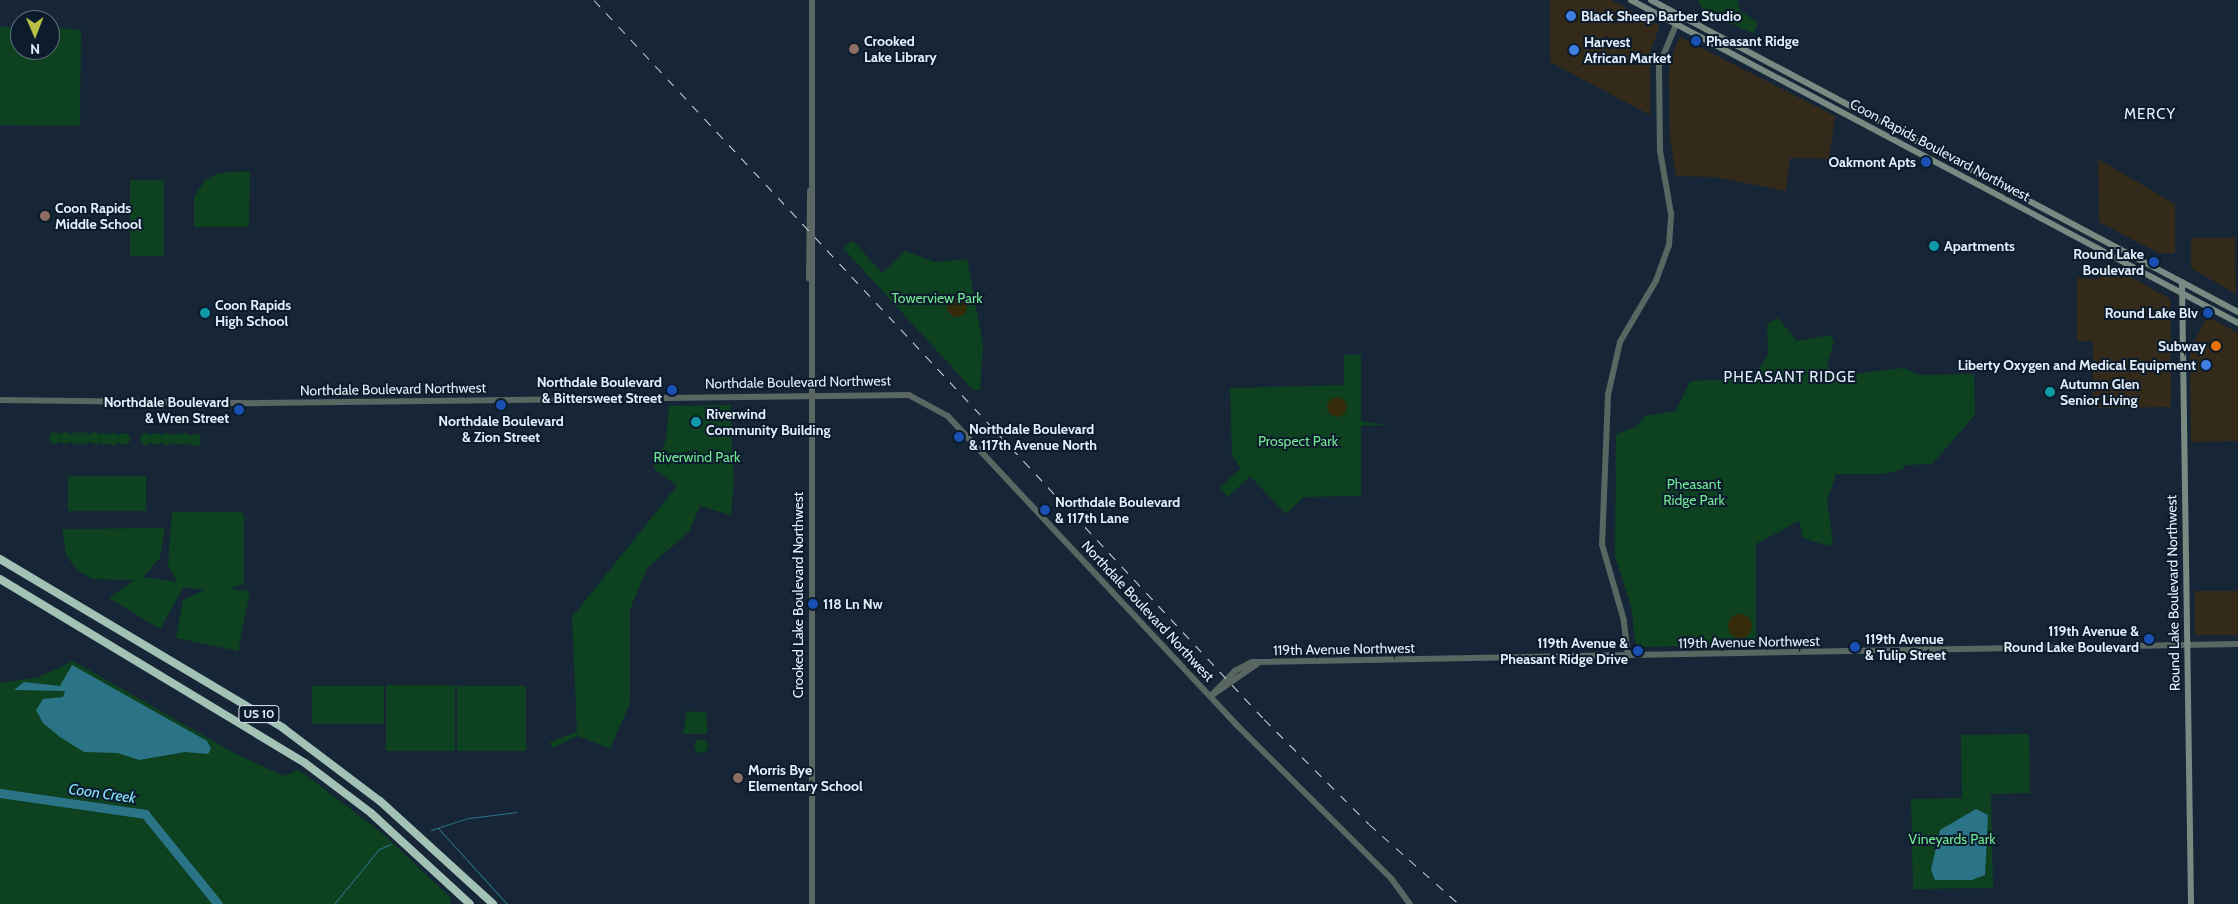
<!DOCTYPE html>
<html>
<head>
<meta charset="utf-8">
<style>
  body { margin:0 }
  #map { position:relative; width:2238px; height:904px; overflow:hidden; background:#162636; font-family:Cabin,sans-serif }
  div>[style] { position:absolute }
  .commercial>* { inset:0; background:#342a1a; transform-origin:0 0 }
  .green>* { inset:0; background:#0d411f; transform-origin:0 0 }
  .round { border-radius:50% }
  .sand>* { inset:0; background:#342b0a }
  .water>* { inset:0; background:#2b7488 }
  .stream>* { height:1px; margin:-0.5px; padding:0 0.5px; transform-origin:0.5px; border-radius:0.5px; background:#2b7488 }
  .river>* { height:9px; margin:-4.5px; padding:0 4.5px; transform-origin:4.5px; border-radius:4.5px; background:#2b7488 }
  .tertiary>* { height:5.5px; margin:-2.75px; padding:0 2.75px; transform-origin:2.75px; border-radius:2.75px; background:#5a6661 }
  .secondary>* { height:6px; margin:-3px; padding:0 3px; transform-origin:3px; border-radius:3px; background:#788b83 }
  .motorway>* { height:8px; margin:-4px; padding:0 4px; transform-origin:4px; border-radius:4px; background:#a3c2b6 }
  .rail>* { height:1px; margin-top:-0.5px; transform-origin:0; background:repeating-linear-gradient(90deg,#cdd8e5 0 9px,transparent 0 18px) }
  .dots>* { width:14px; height:14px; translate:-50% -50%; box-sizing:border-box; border:2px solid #0c1c2c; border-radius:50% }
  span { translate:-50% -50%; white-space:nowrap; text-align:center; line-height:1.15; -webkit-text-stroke:4px #0c1c2c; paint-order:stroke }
  .shield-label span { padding:1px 4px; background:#0c1c2c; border:1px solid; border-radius:4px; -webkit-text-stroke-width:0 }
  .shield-label { font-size:12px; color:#e4eefa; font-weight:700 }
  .poi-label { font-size:14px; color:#e4eefa; font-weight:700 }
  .left { translate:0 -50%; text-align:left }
  .right { translate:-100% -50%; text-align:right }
  .street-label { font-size:14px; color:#e4eefa }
  .park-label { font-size:14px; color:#71e692 }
  .neighbourhood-label { font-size:15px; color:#e4eefa; letter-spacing:1px }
  .water-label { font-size:15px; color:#88e4fe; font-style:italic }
  .north { position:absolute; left:10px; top:10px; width:50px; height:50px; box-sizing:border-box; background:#0c1c2c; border:1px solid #62707e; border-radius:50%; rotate:179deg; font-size:14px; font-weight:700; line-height:20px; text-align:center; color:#e4eefa }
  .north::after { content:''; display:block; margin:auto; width:18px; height:22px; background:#bac045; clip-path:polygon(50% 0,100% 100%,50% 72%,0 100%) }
</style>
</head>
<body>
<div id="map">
  <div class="commercial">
    <div style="clip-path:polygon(1550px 0,1611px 0,1660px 26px,1650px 51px,1650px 115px,1550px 62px)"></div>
    <div style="clip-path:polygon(1680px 37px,1835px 116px,1829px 159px,1790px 158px,1786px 191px,1715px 177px,1676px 176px,1670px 139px,1669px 62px)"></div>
    <div style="clip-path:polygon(2098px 159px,2175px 204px,2175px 253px,2159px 253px,2099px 222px)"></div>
    <div style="clip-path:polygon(2191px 238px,2235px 238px,2236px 294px,2191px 268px)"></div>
    <div style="clip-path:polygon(2106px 263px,2170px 299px,2171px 407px,2093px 408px,2093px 341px,2077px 341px,2077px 278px,2098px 279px)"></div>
    <div style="clip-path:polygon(2207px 316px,2238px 333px,2238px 441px,2191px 442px,2190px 352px)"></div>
    <div style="left:2238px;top:591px;width:44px;height:43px;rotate:90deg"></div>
  </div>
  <div class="green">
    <div style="clip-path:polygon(1698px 0,1737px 0,1740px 11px,1758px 22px,1754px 34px,1703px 11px)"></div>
    <div style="clip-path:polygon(0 27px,20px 27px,20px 50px,50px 50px,50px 27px,81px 30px,80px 126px,0 125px)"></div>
    <div style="clip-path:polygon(250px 171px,249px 227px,194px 227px,194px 197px,205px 180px,219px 173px)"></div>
    <div style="left:130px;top:180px;width:34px;height:76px"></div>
    <div style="clip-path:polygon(853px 241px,882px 273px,905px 251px,935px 262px,967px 259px,983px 344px,980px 390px,973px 390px,843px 248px)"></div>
    <div style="clip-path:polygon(1778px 318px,1797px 341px,1829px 335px,1834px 341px,1827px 364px,1834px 376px,1904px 368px,1920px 375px,1974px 374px,1975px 415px,1932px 464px,1905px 465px,1903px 469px,1883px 474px,1836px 474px,1827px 501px,1833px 542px,1828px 546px,1803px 538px,1799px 521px,1756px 544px,1756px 645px,1636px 647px,1631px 606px,1615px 556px,1616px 434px,1636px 427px,1645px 416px,1676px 411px,1690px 381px,1739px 379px,1756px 373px,1768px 355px,1767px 324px)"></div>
    <div style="clip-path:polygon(1344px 355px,1361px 355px,1361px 421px,1387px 425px,1361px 426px,1361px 496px,1304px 497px,1286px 514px,1250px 476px,1228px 497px,1220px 488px,1241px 468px,1232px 456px,1230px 388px,1344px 385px)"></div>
    <div style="clip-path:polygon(730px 405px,734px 482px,731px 515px,700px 506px,689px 532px,647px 568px,630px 609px,630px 703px,610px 749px,578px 736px,552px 748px,550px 742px,577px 732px,572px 617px,677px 486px,653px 468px,666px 440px,669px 406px)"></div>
    <div class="round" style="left:69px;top:432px;width:12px;height:12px"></div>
    <div class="round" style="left:59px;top:432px;width:12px;height:12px"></div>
    <div class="round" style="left:79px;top:432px;width:12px;height:12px"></div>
    <div class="round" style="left:49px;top:432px;width:12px;height:12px"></div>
    <div class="round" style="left:89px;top:432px;width:12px;height:12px"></div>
    <div class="round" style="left:99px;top:433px;width:12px;height:12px"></div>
    <div class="round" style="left:179px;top:433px;width:12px;height:12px"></div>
    <div class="round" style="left:140px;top:433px;width:12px;height:12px"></div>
    <div class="round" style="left:170px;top:433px;width:12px;height:12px"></div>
    <div class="round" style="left:160px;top:433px;width:12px;height:12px"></div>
    <div class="round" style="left:108px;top:433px;width:12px;height:12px"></div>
    <div class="round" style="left:118px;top:433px;width:12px;height:12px"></div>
    <div class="round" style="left:150px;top:433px;width:12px;height:12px"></div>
    <div class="round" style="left:189px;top:434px;width:12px;height:12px"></div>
    <div style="left:68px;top:476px;width:78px;height:35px"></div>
    <div style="clip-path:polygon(172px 512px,241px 512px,244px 516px,244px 584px,228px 589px,250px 591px,238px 651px,176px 638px,183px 600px,204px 590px,184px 587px,160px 629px,109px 598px,134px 580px,92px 579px,77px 570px,66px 555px,62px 529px,165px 528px,160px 558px,143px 577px,177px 582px,168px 565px)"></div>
    <div style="clip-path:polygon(73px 661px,236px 754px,284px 776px,299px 770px,382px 833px,450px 897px,451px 904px,0 904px,0 683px,39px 677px)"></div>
    <div style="left:455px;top:685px;width:66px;height:69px;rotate:90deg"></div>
    <div style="left:312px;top:686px;width:72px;height:38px"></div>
    <div style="left:457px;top:686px;width:69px;height:65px"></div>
    <div style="clip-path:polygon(687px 711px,707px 713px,707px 734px,683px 734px)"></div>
    <div style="clip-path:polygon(2029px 734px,2030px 793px,1991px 794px,1993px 888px,1913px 889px,1911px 799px,1962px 798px,1961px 735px)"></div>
    <div class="round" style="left:694px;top:739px;width:14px;height:14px"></div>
  </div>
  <div class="sand">
    <div class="round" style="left:947px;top:297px;width:20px;height:20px"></div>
    <div class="round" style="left:1327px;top:397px;width:20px;height:20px"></div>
    <div class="round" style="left:1728px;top:614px;width:24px;height:24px"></div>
  </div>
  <div class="water">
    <div style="clip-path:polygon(72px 665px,207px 741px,211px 749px,208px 754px,185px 752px,139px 760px,118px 753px,84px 752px,60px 737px,43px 723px,36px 710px,43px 699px,63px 697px,65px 691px,14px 690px,24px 682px,60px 686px)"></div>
    <div style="clip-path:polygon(1976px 809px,1988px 815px,1985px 875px,1972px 880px,1935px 880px,1931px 870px,1940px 830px)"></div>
  </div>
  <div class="stream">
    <div style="left:438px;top:828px;width:103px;rotate:47.8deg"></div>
    <div style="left:431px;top:830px;width:40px;rotate:-18deg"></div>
    <div style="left:469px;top:818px;width:48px;rotate:-7.1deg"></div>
    <div style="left:334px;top:904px;width:71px;rotate:-50.7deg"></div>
    <div style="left:379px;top:849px;width:13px;rotate:-23deg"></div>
  </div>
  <div class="river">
    <div style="left:0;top:793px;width:147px;rotate:8.2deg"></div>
    <div style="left:145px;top:814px;width:116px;rotate:51deg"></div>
  </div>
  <div class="tertiary">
    <div style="left:809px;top:279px;width:88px;rotate:-89.3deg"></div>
    <div style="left:0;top:400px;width:260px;rotate:0.7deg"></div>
    <div style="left:260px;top:403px;width:649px;rotate:-0.71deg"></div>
    <div style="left:909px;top:395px;width:44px;rotate:28.3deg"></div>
    <div style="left:948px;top:416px;width:423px;rotate:46.9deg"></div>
    <div style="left:1237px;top:725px;width:218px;rotate:44.8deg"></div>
    <div style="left:1392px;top:879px;width:31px;rotate:54deg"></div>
    <div style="left:1628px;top:656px;width:35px;rotate:-97deg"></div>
    <div style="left:1624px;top:621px;width:79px;rotate:-106.1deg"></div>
    <div style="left:1602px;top:545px;width:150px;rotate:-87.7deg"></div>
    <div style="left:1608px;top:395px;width:54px;rotate:-77.2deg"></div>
    <div style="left:1620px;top:342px;width:71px;rotate:-59.5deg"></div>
    <div style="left:1656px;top:281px;width:37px;rotate:-70deg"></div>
    <div style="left:1669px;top:246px;width:32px;rotate:-86deg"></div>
    <div style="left:1671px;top:214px;width:64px;rotate:-99.9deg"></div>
    <div style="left:1660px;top:151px;width:85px;rotate:-90.7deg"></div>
    <div style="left:1659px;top:66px;width:55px;rotate:-67.6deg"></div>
    <div style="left:1211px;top:696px;width:35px;rotate:-46deg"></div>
    <div style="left:1235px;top:671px;width:19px;rotate:-28deg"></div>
    <div style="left:1252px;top:662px;width:986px;rotate:-1.05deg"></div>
    <div style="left:1211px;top:696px;width:56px;rotate:-34.8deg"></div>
    <div style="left:812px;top:904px;width:904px;rotate:-90deg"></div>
  </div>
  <div class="secondary">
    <div style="left:1631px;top:0;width:688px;rotate:28.02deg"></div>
    <div style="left:1651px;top:0;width:665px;rotate:27.99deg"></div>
    <div style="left:2182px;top:282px;width:622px;rotate:89.17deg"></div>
  </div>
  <div class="motorway">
    <div style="left:0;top:559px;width:330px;rotate:30.8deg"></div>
    <div style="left:283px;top:728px;width:121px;rotate:37deg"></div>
    <div style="left:380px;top:801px;width:153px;rotate:42.3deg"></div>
    <div style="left:0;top:579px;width:356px;rotate:31.1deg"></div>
    <div style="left:305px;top:763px;width:83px;rotate:37.1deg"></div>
    <div style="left:371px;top:813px;width:134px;rotate:42.6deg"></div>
  </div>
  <div class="rail">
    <div style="left:594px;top:0;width:983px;rotate:47.02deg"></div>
    <div style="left:1264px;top:719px;width:148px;rotate:45deg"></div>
    <div style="left:1369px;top:824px;width:120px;rotate:41.6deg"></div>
  </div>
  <div class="dots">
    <div style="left:1571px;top:16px;background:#3f7fe0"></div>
    <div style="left:1696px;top:41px;background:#1a4fb4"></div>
    <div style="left:854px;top:49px;background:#8d6e63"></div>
    <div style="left:1574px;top:50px;background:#3f7fe0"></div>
    <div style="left:1926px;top:162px;background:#1a4fb4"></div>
    <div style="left:45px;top:216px;background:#8d6e63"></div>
    <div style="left:1934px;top:246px;background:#0f9aa8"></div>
    <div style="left:2154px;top:262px;background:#1a4fb4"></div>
    <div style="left:205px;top:313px;background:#0f9aa8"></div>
    <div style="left:2208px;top:313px;background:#1a4fb4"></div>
    <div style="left:2216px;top:346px;background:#e8710a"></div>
    <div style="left:2206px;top:365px;background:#3f7fe0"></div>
    <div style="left:672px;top:390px;background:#1a4fb4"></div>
    <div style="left:2050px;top:392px;background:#0f9aa8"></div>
    <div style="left:501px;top:405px;background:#1a4fb4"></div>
    <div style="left:239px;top:410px;background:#1a4fb4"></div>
    <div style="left:696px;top:422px;background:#0f9aa8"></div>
    <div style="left:959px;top:437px;background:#1a4fb4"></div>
    <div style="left:1045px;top:510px;background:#1a4fb4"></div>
    <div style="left:813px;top:604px;background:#1a4fb4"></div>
    <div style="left:2149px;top:639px;background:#1a4fb4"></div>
    <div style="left:1855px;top:647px;background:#1a4fb4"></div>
    <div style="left:1638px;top:651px;background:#1a4fb4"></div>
    <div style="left:738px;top:778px;background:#8d6e63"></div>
  </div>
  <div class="shield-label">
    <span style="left:259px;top:714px">US 10</span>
  </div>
  <div class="poi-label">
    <span class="left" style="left:1581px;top:16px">Black Sheep Barber Studio</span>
    <span class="left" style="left:864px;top:49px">Crooked<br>Lake Library</span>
    <span class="left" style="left:1706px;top:41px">Pheasant Ridge</span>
    <span class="left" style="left:1584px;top:50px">Harvest<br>African Market</span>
    <span class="right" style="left:1916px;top:162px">Oakmont Apts</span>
    <span class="left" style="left:55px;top:216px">Coon Rapids<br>Middle School</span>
    <span class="left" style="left:1944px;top:246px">Apartments</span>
    <span class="right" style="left:2144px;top:262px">Round Lake<br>Boulevard</span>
    <span class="left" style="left:215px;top:313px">Coon Rapids<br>High School</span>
    <span class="right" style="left:2198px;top:313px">Round Lake Blv</span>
    <span class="right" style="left:2206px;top:346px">Subway</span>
    <span class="right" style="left:2196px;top:365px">Liberty Oxygen and Medical Equipment</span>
    <span class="right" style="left:662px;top:390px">Northdale Boulevard<br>&amp; Bittersweet Street</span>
    <span class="left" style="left:2060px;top:392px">Autumn Glen<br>Senior Living</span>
    <span class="right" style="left:229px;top:410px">Northdale Boulevard<br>&amp; Wren Street</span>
    <span class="left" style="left:706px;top:422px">Riverwind<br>Community Building</span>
    <span style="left:501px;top:429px">Northdale Boulevard<br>&amp; Zion Street</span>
    <span class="left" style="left:969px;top:437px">Northdale Boulevard<br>&amp; 117th Avenue North</span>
    <span class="left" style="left:1055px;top:510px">Northdale Boulevard<br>&amp; 117th Lane</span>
    <span class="left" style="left:823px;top:604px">118 Ln Nw</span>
    <span class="right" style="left:2139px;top:639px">119th Avenue &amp;<br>Round Lake Boulevard</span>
    <span class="left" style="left:1865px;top:647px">119th Avenue<br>&amp; Tulip Street</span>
    <span class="right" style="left:1628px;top:651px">119th Avenue &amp;<br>Pheasant Ridge Drive</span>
    <span class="left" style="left:748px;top:778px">Morris Bye<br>Elementary School</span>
  </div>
  <div class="street-label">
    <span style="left:1940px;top:150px;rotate:28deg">Coon Rapids Boulevard Northwest</span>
    <span style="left:798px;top:382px;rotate:-1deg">Northdale Boulevard Northwest</span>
    <span style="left:393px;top:389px;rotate:-1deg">Northdale Boulevard Northwest</span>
    <span style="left:2173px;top:593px;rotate:-91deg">Round Lake Boulevard Northwest</span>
    <span style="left:798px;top:595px;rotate:-90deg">Crooked Lake Boulevard Northwest</span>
    <span style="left:1148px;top:611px;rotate:47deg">Northdale Boulevard Northwest</span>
    <span style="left:1749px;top:642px;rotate:-1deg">119th Avenue Northwest</span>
    <span style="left:1344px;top:649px;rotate:-1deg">119th Avenue Northwest</span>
  </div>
  <div class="park-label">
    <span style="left:937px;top:298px">Towerview Park</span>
    <span style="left:1298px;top:441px">Prospect Park</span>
    <span style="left:697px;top:457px">Riverwind Park</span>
    <span style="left:1694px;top:492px">Pheasant<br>Ridge Park</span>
    <span style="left:1952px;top:839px">Vineyards Park</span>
  </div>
  <div class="neighbourhood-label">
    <span style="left:2150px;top:115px">MERCY</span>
    <span style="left:1790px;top:378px">PHEASANT RIDGE</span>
  </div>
  <div class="water-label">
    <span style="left:102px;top:794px;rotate:8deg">Coon Creek</span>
  </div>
  <div class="north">N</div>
</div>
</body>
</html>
